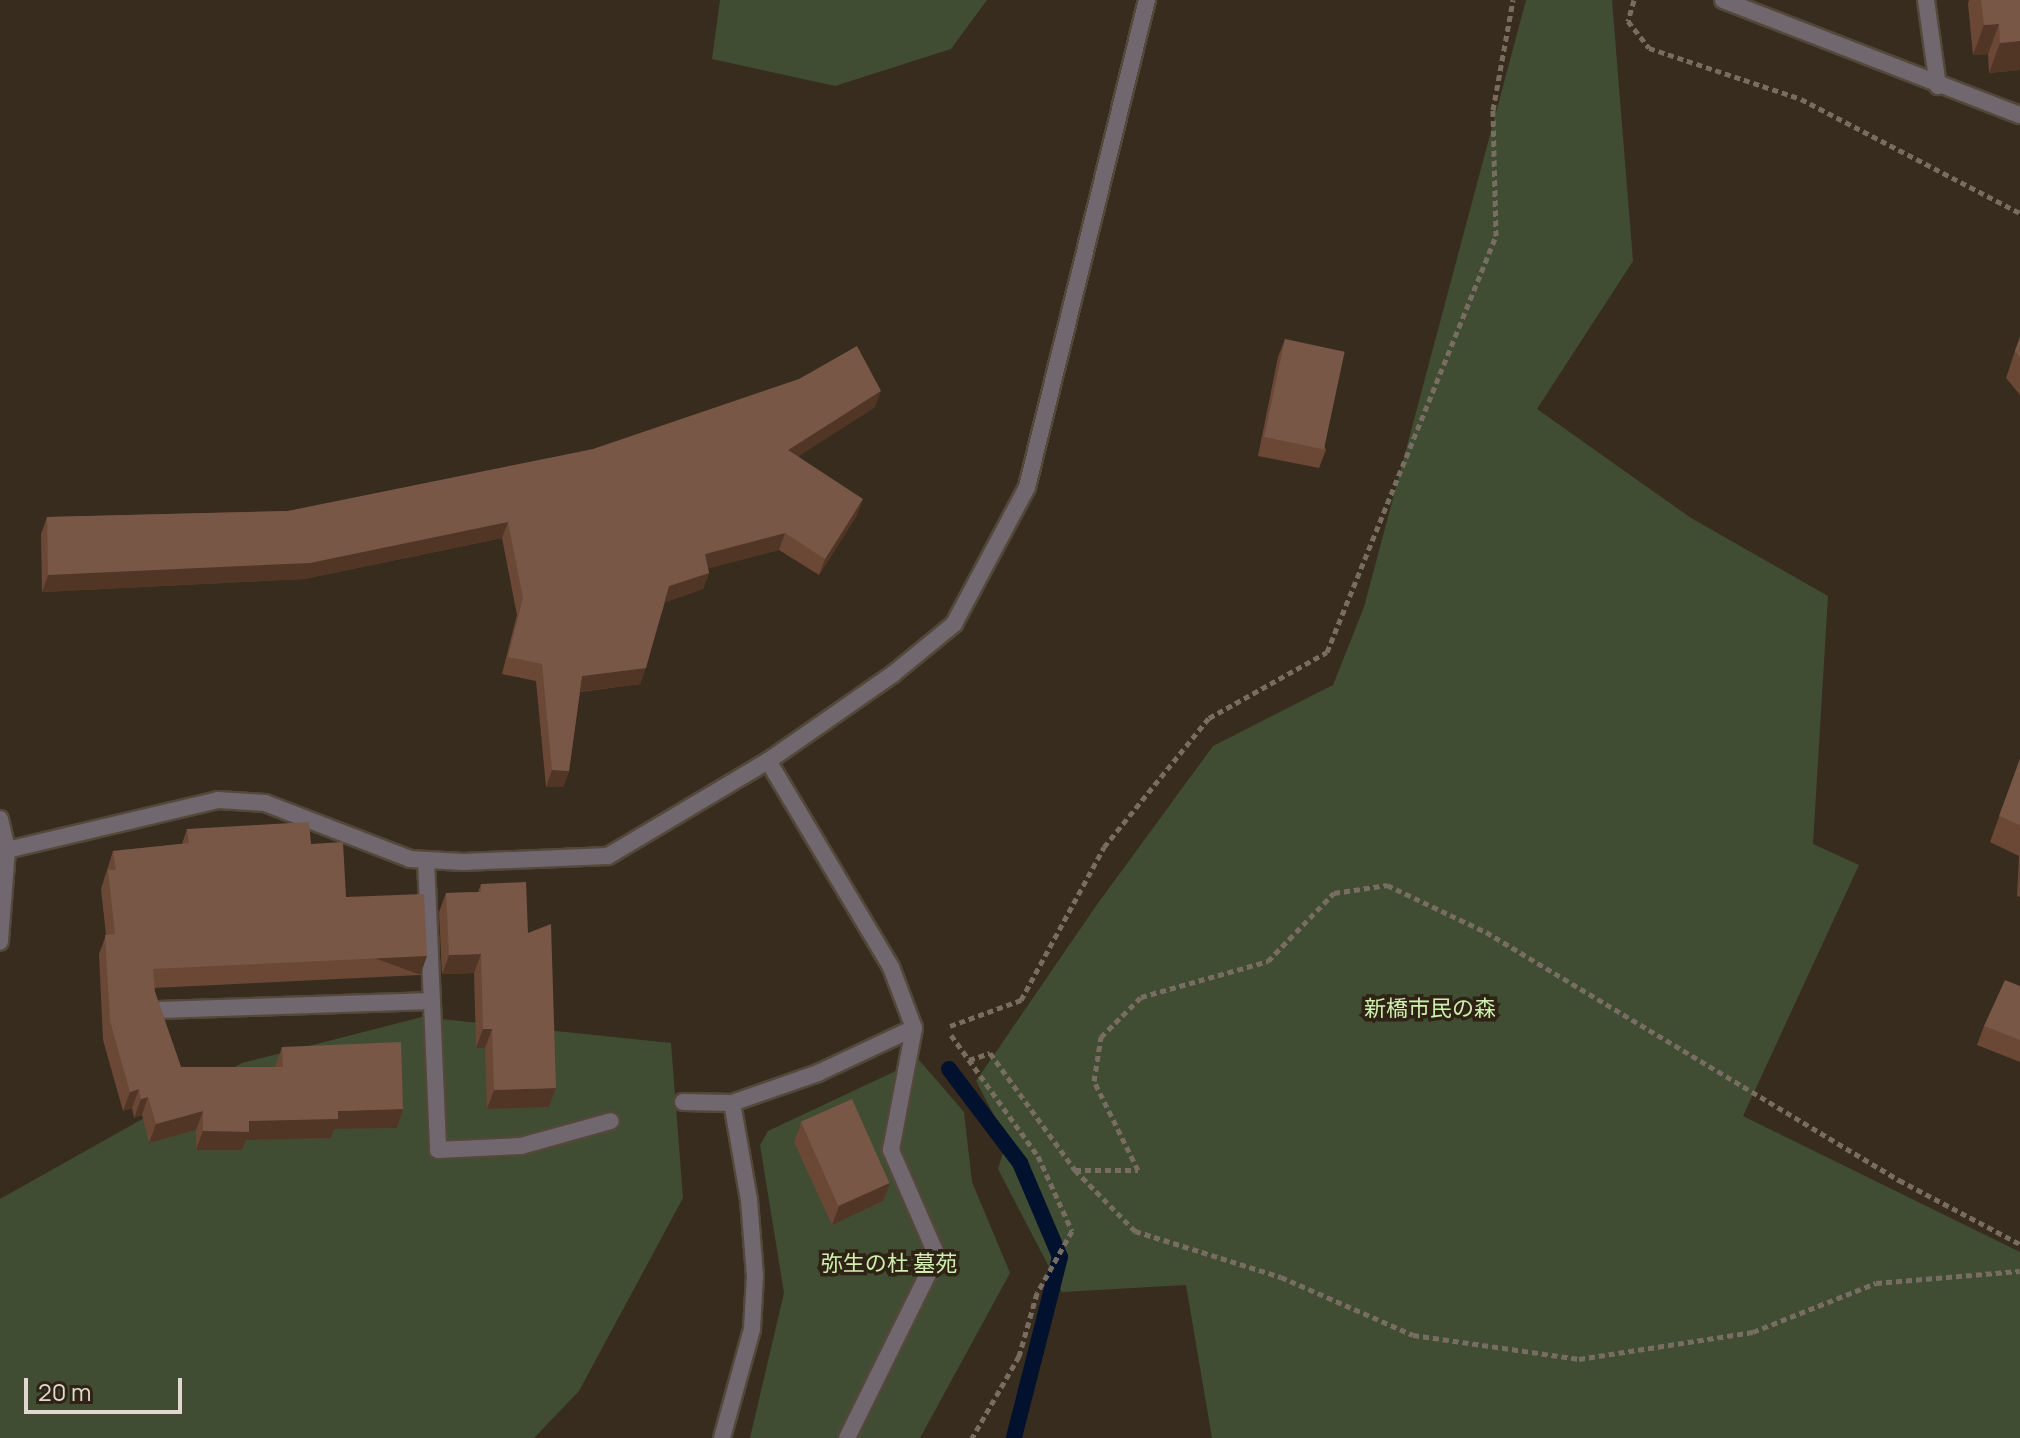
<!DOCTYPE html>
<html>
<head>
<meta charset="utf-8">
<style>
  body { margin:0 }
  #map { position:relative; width:2020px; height:1438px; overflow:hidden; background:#382c1e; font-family:Manrope,"Noto Sans JP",sans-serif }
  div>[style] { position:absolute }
  .green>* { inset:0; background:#404d32 }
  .stream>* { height:16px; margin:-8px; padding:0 8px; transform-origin:8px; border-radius:8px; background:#02122e }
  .path>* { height:5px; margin-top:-2.5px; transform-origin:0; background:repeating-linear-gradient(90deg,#786d61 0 6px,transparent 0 10px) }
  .roads { filter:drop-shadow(2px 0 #53483a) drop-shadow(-2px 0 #53483a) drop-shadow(0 2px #53483a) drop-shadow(0 -2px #53483a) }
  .service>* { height:16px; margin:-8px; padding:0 8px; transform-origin:8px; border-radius:8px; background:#70686e }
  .minor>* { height:16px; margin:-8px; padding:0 8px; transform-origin:8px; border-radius:8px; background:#70686e }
  .wall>* { inset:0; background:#6b4736 }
  .shaded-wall>* { inset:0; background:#513625; transform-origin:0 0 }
  .building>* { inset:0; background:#785746; transform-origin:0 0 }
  span { translate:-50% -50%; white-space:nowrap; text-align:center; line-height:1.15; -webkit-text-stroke:7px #2e2314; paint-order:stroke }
  .park-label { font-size:22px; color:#cfefaf }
  .scale { position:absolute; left:24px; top:1378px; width:158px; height:36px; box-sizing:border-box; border:4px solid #e1d9d0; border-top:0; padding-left:10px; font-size:24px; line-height:28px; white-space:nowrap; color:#e1d9d0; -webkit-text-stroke:6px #2e2314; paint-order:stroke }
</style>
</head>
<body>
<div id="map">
  <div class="green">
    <div style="clip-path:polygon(720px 0,987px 0,951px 49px,835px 86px,712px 59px)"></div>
    <div style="clip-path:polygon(1526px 0,1612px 0,1633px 261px,1537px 409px,1691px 518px,1828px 596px,1813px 844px,1859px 865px,1743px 1116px,2020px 1252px,2020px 1438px,1212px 1438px,1186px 1285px,1062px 1292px,998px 1169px,1007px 1140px,976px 1081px,1096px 906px,1213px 746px,1333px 685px,1364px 607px)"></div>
    <div style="clip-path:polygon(422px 1017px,671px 1043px,683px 1198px,579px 1391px,534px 1438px,0 1438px,0 1199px,242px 1063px)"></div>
    <div style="clip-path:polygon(919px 1060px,964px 1112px,972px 1182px,1010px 1273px,920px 1438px,750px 1438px,784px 1293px,760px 1145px,768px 1131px)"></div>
  </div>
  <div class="stream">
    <div style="left:949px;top:1069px;width:118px;rotate:52.9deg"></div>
    <div style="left:1020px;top:1163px;width:102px;rotate:66.9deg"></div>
    <div style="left:1060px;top:1257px;width:187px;rotate:104.3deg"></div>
  </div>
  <div class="path">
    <div style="left:1634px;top:0;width:22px;rotate:106deg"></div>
    <div style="left:1628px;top:21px;width:34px;rotate:52deg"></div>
    <div style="left:1649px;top:48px;width:160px;rotate:18.5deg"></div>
    <div style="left:1801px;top:99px;width:247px;rotate:27.5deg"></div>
    <div style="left:950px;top:1026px;width:76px;rotate:-20.1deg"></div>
    <div style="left:1021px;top:1000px;width:174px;rotate:-61.5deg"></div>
    <div style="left:1104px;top:847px;width:166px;rotate:-50.9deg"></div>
    <div style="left:1209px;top:718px;width:135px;rotate:-29.2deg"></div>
    <div style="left:1327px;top:652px;width:449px;rotate:-67.9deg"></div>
    <div style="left:1496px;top:236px;width:126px;rotate:-91.4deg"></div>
    <div style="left:1493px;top:110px;width:112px;rotate:-79.7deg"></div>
    <div style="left:951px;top:1035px;width:149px;rotate:54.3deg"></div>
    <div style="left:1038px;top:1156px;width:82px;rotate:65.6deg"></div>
    <div style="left:1072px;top:1231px;width:71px;rotate:119.4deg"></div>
    <div style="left:1037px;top:1293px;width:66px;rotate:105.9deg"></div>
    <div style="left:1019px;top:1356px;width:95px;rotate:119.8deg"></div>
    <div style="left:969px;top:1060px;width:22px;rotate:-18deg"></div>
    <div style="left:990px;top:1053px;width:145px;rotate:54deg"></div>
    <div style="left:1075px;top:1170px;width:86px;rotate:45.5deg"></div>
    <div style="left:1135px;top:1231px;width:153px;rotate:17.5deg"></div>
    <div style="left:1281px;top:1277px;width:144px;rotate:23.7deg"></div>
    <div style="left:1413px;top:1335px;width:168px;rotate:8.2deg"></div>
    <div style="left:1579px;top:1359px;width:176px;rotate:-8.8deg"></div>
    <div style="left:1753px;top:1332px;width:132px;rotate:-21.7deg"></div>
    <div style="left:1876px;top:1283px;width:144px;rotate:-4.8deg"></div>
    <div style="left:1075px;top:1170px;width:63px"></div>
    <div style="left:1138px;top:1170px;width:99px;rotate:-116.3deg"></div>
    <div style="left:1094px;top:1081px;width:45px;rotate:-81deg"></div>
    <div style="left:1101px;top:1037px;width:57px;rotate:-45deg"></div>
    <div style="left:1141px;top:997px;width:132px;rotate:-15.8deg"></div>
    <div style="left:1268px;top:961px;width:95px;rotate:-45.9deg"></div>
    <div style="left:1334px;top:893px;width:54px;rotate:-8.6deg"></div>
    <div style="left:1387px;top:885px;width:110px;rotate:25.4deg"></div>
    <div style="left:1486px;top:932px;width:482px;rotate:31deg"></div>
    <div style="left:1899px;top:1180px;width:137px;rotate:27.9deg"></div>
  </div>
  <div class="roads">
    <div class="service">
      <div style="left:847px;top:1438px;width:203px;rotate:-63.7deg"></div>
      <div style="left:937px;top:1256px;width:116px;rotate:-113.5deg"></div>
      <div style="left:891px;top:1150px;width:124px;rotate:-79.3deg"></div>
    </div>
    <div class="minor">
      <div style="left:1723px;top:0;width:318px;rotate:21.2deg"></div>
      <div style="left:1926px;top:0;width:87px;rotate:82.1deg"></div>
      <div style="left:0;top:819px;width:32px;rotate:77deg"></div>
      <div style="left:7px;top:850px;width:92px;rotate:94.4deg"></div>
      <div style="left:7px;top:850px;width:217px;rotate:-13.3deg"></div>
      <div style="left:218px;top:800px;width:47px;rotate:3.7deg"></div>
      <div style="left:265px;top:803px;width:155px;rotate:21.1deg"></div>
      <div style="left:410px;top:859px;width:53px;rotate:3.2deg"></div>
      <div style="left:463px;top:862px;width:145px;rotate:-2.4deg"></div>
      <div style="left:608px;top:856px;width:186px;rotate:-30.7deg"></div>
      <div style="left:768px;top:761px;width:152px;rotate:-34.8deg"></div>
      <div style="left:893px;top:674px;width:79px;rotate:-39.3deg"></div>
      <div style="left:954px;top:624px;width:155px;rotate:-61.9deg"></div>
      <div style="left:1027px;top:487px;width:502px;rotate:-76.16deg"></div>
      <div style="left:426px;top:860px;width:290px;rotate:87.6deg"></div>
      <div style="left:438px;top:1150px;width:83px;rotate:-2.8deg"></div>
      <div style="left:521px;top:1146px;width:93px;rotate:-15.5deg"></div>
      <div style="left:159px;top:1010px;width:273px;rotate:-1.9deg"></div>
      <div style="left:683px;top:1102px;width:49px;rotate:1.2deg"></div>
      <div style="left:722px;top:1438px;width:113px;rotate:-74.6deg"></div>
      <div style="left:752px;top:1329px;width:53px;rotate:-86.8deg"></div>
      <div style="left:755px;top:1276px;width:76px;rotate:-94.5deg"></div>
      <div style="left:749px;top:1200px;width:98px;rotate:-99.9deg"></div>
      <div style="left:732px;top:1103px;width:91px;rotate:-19.2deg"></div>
      <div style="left:818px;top:1073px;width:106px;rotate:-25.1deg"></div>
      <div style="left:914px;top:1028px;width:65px;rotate:-110.7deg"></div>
      <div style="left:891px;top:967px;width:240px;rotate:-120.8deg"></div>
    </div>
  </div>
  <div class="wall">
    <div style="clip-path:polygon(1969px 0,2020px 0,2020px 70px,1989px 73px,1988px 54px,1973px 55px,1968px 4px)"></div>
    <div style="clip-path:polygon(2020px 336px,2020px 395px,2006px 378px)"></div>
    <div style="clip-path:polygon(1285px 339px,1326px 450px,1319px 468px,1258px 456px,1278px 357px)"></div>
    <div style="clip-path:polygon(875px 407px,798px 456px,857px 515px,819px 575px,779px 550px,708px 568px,709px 573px,703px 589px,665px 602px,640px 684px,580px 692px,569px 771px,563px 787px,546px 787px,536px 681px,502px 674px,517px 615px,502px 538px,304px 579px,42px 592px,41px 534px,47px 517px,288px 511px)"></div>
    <div style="clip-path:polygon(2020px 759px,2020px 897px,2017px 896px,2019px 856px,1990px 842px)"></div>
    <div style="clip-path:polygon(187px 829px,311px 844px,346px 897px,427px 956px,420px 975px,154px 988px,155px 992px,181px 1067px,275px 1067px,282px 1047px,403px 1109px,397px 1128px,334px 1129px,331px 1138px,246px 1140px,242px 1150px,196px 1150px,196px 1130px,149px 1143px,142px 1115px,134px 1118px,132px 1108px,123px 1111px,103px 1040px,99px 954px,106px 935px,101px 889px,113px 851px,182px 844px)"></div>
    <div style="clip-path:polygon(481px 884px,528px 933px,556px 1088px,549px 1107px,487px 1109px,485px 1048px,476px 1048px,474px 973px,442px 974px,439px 912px,446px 893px,478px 892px)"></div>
    <div style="clip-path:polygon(2020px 986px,2020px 1062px,1977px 1045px,1984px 1026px)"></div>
    <div style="clip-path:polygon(801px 1123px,883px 1201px,832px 1225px,794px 1142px)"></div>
  </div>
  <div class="shaded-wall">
    <div style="clip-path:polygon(1999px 24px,1988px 54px,1973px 55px,1984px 25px)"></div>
    <div style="clip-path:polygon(2020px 41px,2020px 70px,1989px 73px,2000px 43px)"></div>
    <div style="clip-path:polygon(881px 391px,875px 407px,782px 467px,788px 450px)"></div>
    <div style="clip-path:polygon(863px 499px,857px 515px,819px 575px,825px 559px)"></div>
    <div style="clip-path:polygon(508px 522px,502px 538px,304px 579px,42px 592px,48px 575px)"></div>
    <div style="clip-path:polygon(785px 533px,779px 550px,699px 571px,705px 554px)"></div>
    <div style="clip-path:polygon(709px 573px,703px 589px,663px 603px,669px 586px)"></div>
    <div style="clip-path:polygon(646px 668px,640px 684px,576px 692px,582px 676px)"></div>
    <div style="clip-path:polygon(552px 770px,569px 771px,563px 787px,546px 787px)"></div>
    <div style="clip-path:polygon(481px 954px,474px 973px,442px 974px,449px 955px)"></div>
    <div style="left:427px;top:956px;width:20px;height:274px;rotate:110deg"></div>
    <div style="clip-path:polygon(483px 1029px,492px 1029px,485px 1048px,476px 1048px)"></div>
    <div style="clip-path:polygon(556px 1088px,549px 1107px,487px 1109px,494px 1090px)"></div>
    <div style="clip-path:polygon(139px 1089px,132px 1108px,123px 1111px,130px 1092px)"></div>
    <div style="clip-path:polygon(148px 1097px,142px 1115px,134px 1118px,141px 1099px)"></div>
    <div style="clip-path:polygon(403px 1109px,397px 1128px,334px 1129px,331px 1138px,246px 1140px,242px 1150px,196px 1150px,203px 1131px,249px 1121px,338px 1111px)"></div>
    <div style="clip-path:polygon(203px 1111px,196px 1130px,149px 1143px,156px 1124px)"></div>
    <div style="clip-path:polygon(890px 1183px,883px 1201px,832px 1225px,839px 1206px)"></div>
  </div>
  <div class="building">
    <div style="clip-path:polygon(1981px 0,2020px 0,2020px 41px,2000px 43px,1999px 24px,1984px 25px)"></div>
    <div style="clip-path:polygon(2020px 338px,2020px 357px,2015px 351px)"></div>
    <div style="left:1285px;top:339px;width:61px;height:100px;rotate:12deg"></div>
    <div style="clip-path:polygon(857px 346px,881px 391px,788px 450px,863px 499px,825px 559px,785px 533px,705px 554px,709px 573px,669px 586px,646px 668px,582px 676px,569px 771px,552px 770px,542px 664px,508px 657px,523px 598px,508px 522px,310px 563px,48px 575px,47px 517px,288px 511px,593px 449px,799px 379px)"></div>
    <div style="clip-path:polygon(2020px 759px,2020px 825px,1999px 816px)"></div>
    <div style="clip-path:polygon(309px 822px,311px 844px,343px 842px,346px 897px,424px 894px,427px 956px,153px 969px,155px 992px,181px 1067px,283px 1067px,282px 1047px,401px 1042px,403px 1109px,338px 1111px,338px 1119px,249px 1121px,249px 1132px,203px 1131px,203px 1111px,156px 1124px,148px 1097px,141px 1099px,139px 1089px,130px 1092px,110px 1021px,105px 935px,115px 934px,108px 870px,116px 870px,113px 851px,189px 843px,187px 829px)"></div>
    <div style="clip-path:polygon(526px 882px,528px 933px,551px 924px,556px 1088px,494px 1090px,492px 1029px,483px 1029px,481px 954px,449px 955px,446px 893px,481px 892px,481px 884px)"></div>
    <div style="clip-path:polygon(2005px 980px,2020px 986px,2020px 1040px,1984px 1026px)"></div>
    <div style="left:852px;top:1099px;width:92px;height:56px;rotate:66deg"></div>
  </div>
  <div class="park-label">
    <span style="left:1430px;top:1009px">新橋市民の森</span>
    <span style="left:889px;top:1264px">弥生の杜 墓苑</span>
  </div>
  <div class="scale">20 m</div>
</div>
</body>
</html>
